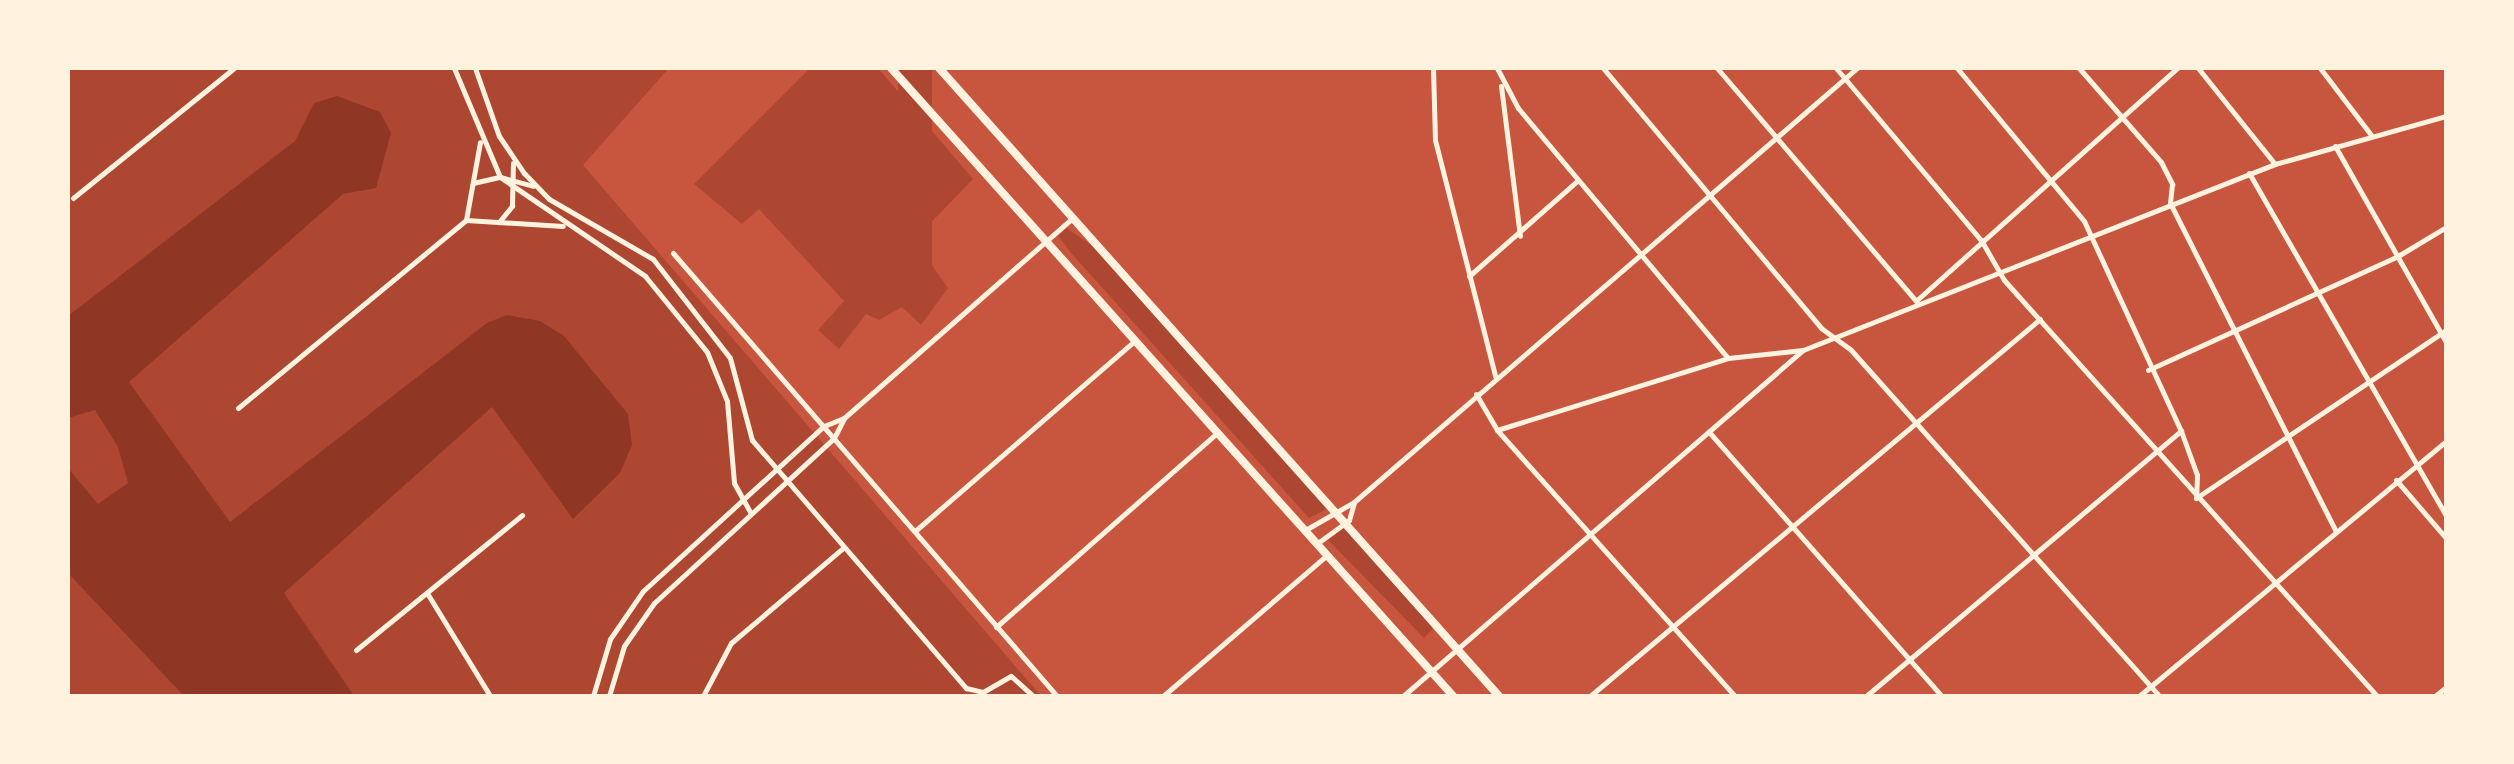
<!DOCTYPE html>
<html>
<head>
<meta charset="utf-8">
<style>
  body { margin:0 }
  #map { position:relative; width:2514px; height:764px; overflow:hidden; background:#c8553d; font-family:"Asap Condensed",sans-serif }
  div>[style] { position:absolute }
  .green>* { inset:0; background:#ae4732; transform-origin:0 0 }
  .water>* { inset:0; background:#8f3625 }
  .minor>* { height:5px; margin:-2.5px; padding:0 2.5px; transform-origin:2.5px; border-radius:2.5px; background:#fff3e0 }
  .secondary>* { height:8px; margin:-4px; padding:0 4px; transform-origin:4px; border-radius:4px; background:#fff3e0 }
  span { translate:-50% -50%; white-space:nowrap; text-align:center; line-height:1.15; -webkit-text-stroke:10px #fff3e0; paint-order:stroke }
  .frame { position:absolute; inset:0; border:70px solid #fff3e0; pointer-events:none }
</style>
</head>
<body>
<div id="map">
  <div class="green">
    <div style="clip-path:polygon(68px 68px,669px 68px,583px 165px,1041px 696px,68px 696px)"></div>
    <div style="clip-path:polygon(810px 68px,878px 68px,973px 179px,914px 240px,948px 288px,921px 325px,902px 307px,879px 320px,866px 314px,839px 349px,818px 330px,844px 301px,759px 209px,742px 224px,694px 184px)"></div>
    <div style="left:898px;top:68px;width:34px;height:216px"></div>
    <div style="clip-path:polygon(1067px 228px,1092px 246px,1331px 507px,1309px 518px,1072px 254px,1058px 236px)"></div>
    <div style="clip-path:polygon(1347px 526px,1438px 623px,1424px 638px,1327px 539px)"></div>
  </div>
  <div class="water">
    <div style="clip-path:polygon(337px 96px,380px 112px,391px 133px,376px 188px,343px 194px,129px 382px,230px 522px,487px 323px,507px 315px,540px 321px,564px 336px,628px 414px,632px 445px,620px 473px,573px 519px,492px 407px,284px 593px,354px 696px,184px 696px,68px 573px,68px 468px,98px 504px,128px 483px,118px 447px,95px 410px,68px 418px,68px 316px,295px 141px,314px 103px)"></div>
  </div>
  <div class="minor">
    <div style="left:454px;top:68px;width:118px;rotate:67.1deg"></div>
    <div style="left:500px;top:177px;width:176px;rotate:34.3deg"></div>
    <div style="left:645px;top:276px;width:98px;rotate:50.8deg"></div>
    <div style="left:707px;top:352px;width:53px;rotate:67.8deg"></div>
    <div style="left:727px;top:401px;width:82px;rotate:85.1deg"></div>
    <div style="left:734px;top:483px;width:35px;rotate:61deg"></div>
    <div style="left:475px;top:68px;width:72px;rotate:70.6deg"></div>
    <div style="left:499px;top:136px;width:45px;rotate:56deg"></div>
    <div style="left:524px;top:173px;width:36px;rotate:46deg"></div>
    <div style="left:549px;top:199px;width:120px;rotate:30deg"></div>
    <div style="left:653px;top:259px;width:125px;rotate:52.1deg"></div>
    <div style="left:730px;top:358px;width:85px;rotate:75deg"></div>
    <div style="left:752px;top:440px;width:328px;rotate:49.2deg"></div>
    <div style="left:966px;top:688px;width:17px;rotate:13deg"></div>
    <div style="left:983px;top:692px;width:32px;rotate:-30deg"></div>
    <div style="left:1011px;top:676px;width:30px;rotate:42deg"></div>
    <div style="left:1433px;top:68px;width:72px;rotate:88.4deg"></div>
    <div style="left:1435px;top:140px;width:244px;rotate:75.7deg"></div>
    <div style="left:1497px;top:68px;width:45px;rotate:62.3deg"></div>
    <div style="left:1518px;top:108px;width:326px;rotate:50deg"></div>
    <div style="left:1603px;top:68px;width:339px;rotate:50deg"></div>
    <div style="left:1821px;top:328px;width:37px;rotate:36deg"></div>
    <div style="left:1851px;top:350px;width:463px;rotate:48.3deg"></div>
    <div style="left:1717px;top:68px;width:308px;rotate:49.5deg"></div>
    <div style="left:1836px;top:68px;width:225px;rotate:49.9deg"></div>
    <div style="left:1981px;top:240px;width:46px;rotate:60.1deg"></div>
    <div style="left:2004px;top:280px;width:559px;rotate:48.12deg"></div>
    <div style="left:1957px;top:68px;width:199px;rotate:50.3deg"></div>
    <div style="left:2084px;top:221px;width:231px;rotate:65.2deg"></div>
    <div style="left:2181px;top:431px;width:47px;rotate:70deg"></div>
    <div style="left:2197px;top:475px;width:23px;rotate:92deg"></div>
    <div style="left:2079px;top:68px;width:125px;rotate:48.9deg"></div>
    <div style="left:2161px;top:162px;width:25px;rotate:63deg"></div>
    <div style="left:2172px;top:184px;width:19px;rotate:96deg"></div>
    <div style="left:2170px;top:203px;width:368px;rotate:63.2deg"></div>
    <div style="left:2198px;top:68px;width:123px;rotate:51.3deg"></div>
    <div style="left:2320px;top:68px;width:84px;rotate:52.7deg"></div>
    <div style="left:1501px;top:86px;width:151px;rotate:82.8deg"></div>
    <div style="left:2335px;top:146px;width:225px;rotate:60.5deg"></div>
    <div style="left:2249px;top:173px;width:396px;rotate:60.1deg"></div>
    <div style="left:473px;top:183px;width:28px;rotate:-13deg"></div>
    <div style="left:500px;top:177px;width:34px;rotate:15deg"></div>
    <div style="left:73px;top:198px;width:207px;rotate:-38.9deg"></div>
    <div style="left:466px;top:220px;width:97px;rotate:3.5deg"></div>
    <div style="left:466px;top:220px;width:79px;rotate:-79.8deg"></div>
    <div style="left:499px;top:222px;width:21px;rotate:-51deg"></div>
    <div style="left:512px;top:206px;width:43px;rotate:-88.7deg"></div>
    <div style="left:673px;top:253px;width:586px;rotate:49.08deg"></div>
    <div style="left:1469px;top:276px;width:144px;rotate:-41.3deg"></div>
    <div style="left:1918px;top:299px;width:347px;rotate:-41.7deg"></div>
    <div style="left:2148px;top:370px;width:275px;rotate:-24.5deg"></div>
    <div style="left:2398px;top:256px;width:56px;rotate:-31.1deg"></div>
    <div style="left:1476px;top:394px;width:42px;rotate:59.7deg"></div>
    <div style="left:1497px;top:430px;width:357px;rotate:48.2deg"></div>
    <div style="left:238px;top:408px;width:296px;rotate:-39.5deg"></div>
    <div style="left:1497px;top:430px;width:242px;rotate:-17.3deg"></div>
    <div style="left:1728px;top:358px;width:75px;rotate:-6.1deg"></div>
    <div style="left:1803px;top:350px;width:507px;rotate:-21.51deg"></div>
    <div style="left:2275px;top:164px;width:178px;rotate:-15.7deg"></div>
    <div style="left:1709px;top:432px;width:352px;rotate:48.6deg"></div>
    <div style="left:2396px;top:480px;width:77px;rotate:49.2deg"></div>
    <div style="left:2196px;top:498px;width:301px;rotate:-33.9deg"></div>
    <div style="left:1307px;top:529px;width:54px;rotate:-29.9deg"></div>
    <div style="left:1354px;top:502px;width:664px;rotate:-40.79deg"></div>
    <div style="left:915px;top:531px;width:290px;rotate:-40.9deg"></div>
    <div style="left:1319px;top:542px;width:37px;rotate:-36deg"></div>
    <div style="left:1349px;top:520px;width:19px;rotate:-74deg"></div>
    <div style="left:427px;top:593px;width:121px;rotate:58.5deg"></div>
    <div style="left:996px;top:627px;width:295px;rotate:-41.3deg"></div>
    <div style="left:356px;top:650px;width:214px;rotate:-39.1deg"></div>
    <div style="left:593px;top:696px;width:59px;rotate:-73.4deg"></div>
    <div style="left:610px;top:639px;width:58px;rotate:-55.5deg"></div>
    <div style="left:643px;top:591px;width:245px;rotate:-42.4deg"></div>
    <div style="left:824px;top:426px;width:22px;rotate:-22deg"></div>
    <div style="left:844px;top:418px;width:305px;rotate:-41.2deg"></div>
    <div style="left:609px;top:696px;width:52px;rotate:-73.3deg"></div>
    <div style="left:624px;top:646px;width:52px;rotate:-55.1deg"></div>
    <div style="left:654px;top:603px;width:244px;rotate:-42.5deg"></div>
    <div style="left:834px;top:438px;width:22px;rotate:-63deg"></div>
    <div style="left:703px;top:696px;width:60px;rotate:-62.2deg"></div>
    <div style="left:731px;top:643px;width:147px;rotate:-40.3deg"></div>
    <div style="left:1163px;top:696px;width:215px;rotate:-40.7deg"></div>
    <div style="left:1403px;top:696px;width:529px;rotate:-40.86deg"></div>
    <div style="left:1590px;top:696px;width:587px;rotate:-39.96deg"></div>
    <div style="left:1866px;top:696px;width:412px;rotate:-40.1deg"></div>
    <div style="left:2139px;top:696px;width:399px;rotate:-39.7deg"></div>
    <div style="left:2435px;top:696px;width:14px;rotate:-39deg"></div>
  </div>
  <div class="secondary">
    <div style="left:891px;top:68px;width:843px;rotate:48.17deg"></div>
    <div style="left:939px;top:68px;width:841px;rotate:48.28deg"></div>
  </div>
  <div class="frame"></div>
</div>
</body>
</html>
